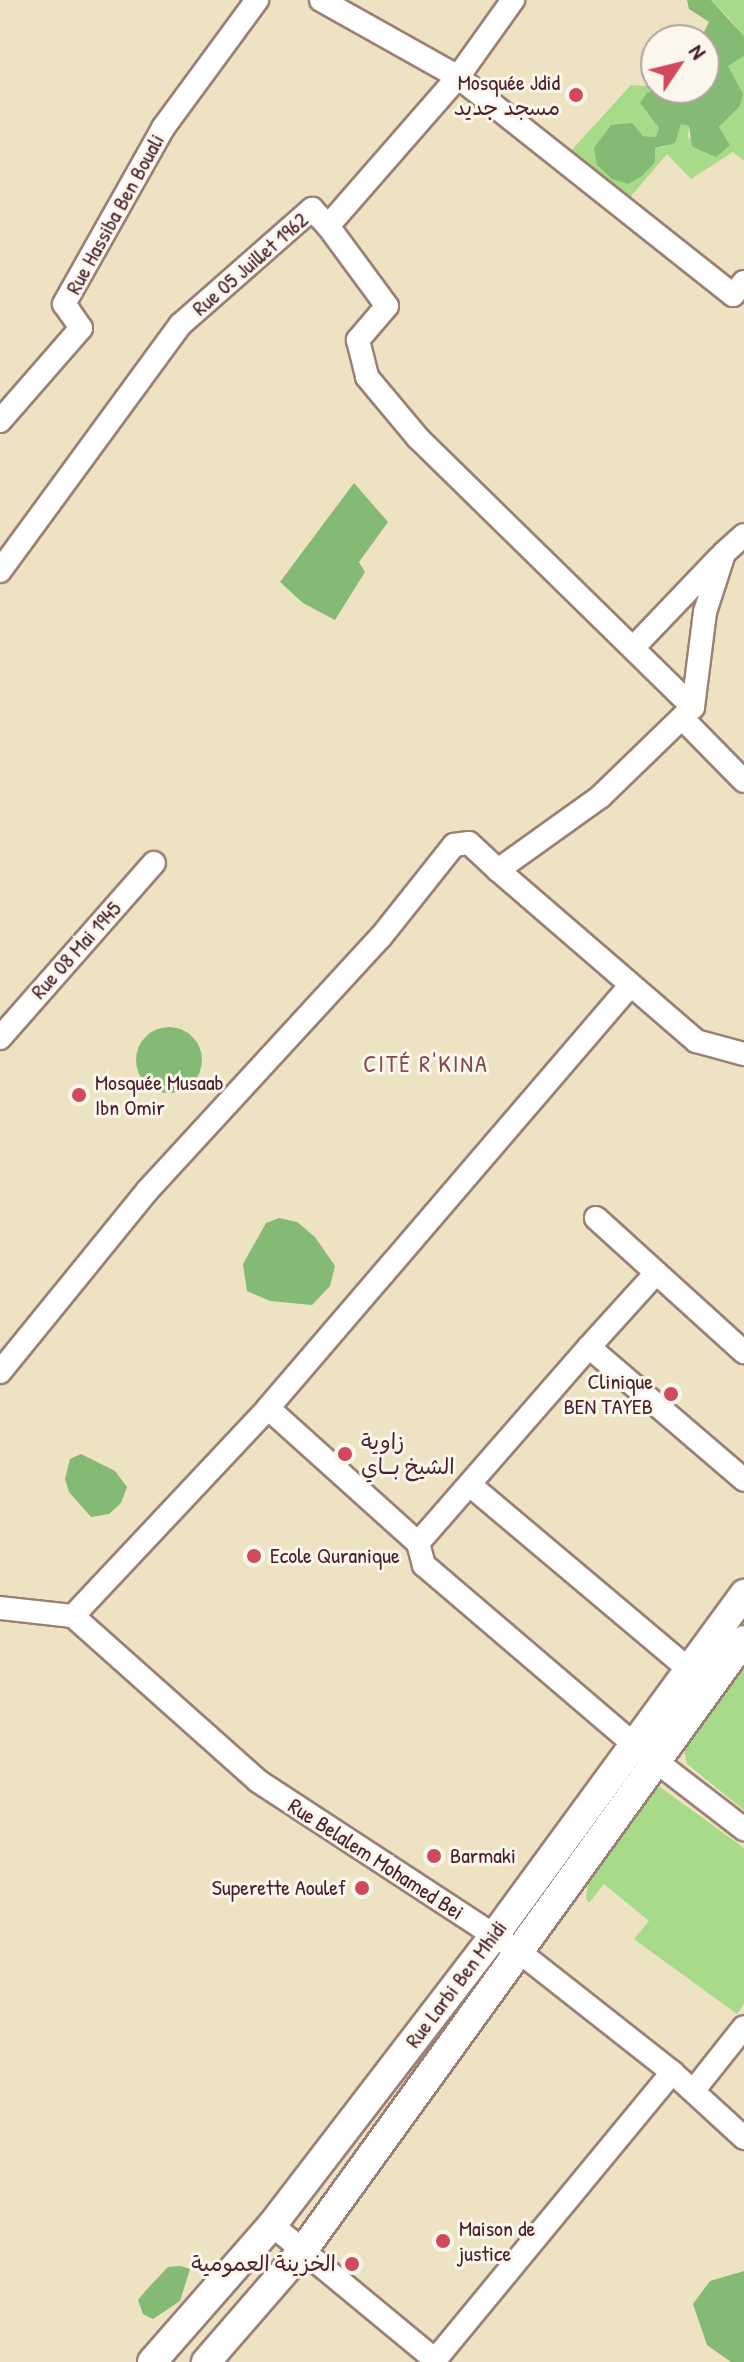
<!DOCTYPE html>
<html>
<head>
<meta charset="utf-8">
<style>
  body { margin:0 }
  #map { position:relative; width:744px; height:2362px; overflow:hidden; background:#ede2c1; font-family:"Patrick Hand","Playpen Sans Arabic",sans-serif }
  div>[style] { position:absolute }
  .green>* { inset:0; background:#a7da89 }
  .forest>* { inset:0; background:#85ba75 }
  .round { border-radius:50% }
  .roads { filter:drop-shadow(2px 0 #9c8076) drop-shadow(-2px 0 #9c8076) drop-shadow(0 2px #9c8076) drop-shadow(0 -2px #9c8076) }
  .minor>* { height:22px; margin:-11px; padding:0 11px; transform-origin:11px; border-radius:11px; background:#fff }
  .tertiary>* { height:28px; margin:-14px; padding:0 14px; transform-origin:14px; border-radius:14px; background:#fff }
  .dots>* { width:22px; height:22px; translate:-50% -50%; box-sizing:border-box; border:4px solid #fbf7ec; border-radius:50% }
  span { translate:-50% -50%; white-space:nowrap; text-align:center; line-height:1.15; -webkit-text-stroke:6px #fbf7ec; paint-order:stroke }
  .poi-label { font-size:22px; color:#4a1f2b }
  .right { translate:-100% -50%; text-align:right }
  .left { translate:0 -50%; text-align:left }
  .street-label { font-size:22px; color:#4a1f2b }
  .neighbourhood-label { font-size:24px; color:#7f4c4d; letter-spacing:2px }
  .north { position:absolute; left:640px; top:24px; width:80px; height:80px; box-sizing:border-box; background:#fbf7ec; border:2px solid #b4a19f; border-radius:50%; rotate:55deg; font-size:22px; font-weight:700; line-height:32px; text-align:center; color:#4a1f2b }
  .north::after { content:''; display:block; margin:auto; width:28px; height:36px; background:#d1495b; clip-path:polygon(50% 0,100% 100%,50% 72%,0 100%) }
</style>
</head>
<body>
<div id="map">
  <div class="green">
    <div style="clip-path:polygon(711px 0,744px 0,744px 36px,728px 17px)"></div>
    <div style="clip-path:polygon(737px 56px,744px 56px,744px 161px,733px 152px,691px 179px,667px 154px,626px 202px,570px 152px,631px 85px,645px 86px,656px 74px,656px 88px,640px 103px,659px 128px,657px 137px,643px 136px,625px 122px,655px 148px,665px 146px,681px 124px,689px 126px,688px 138px,730px 145px,719px 127px,740px 106px,728px 66px)"></div>
    <div style="clip-path:polygon(744px 1667px,744px 1810px,687px 1764px,684px 1750px)"></div>
    <div style="clip-path:polygon(660px 1787px,744px 1848px,744px 2004px,737px 2014px,634px 1939px,649px 1921px,604px 1884px,589px 1903px,586px 1899px,588px 1883px,651px 1791px)"></div>
  </div>
  <div class="forest">
    <div style="clip-path:polygon(687px 0,711px 0,744px 36px,744px 56px,728px 66px,743px 94px,740px 106px,719px 127px,730px 145px,716px 157px,704px 152px,692px 146px,689px 126px,681px 124px,675px 143px,655px 148px,655px 162px,642px 176px,628px 184px,612px 179px,597px 165px,594px 148px,611px 125px,632px 123px,643px 136px,656px 137px,659px 128px,640px 103px,647px 93px,661px 88px,682px 101px,688px 88px,704px 88px,704px 40px,700px 40px,709px 22px,689px 9px)"></div>
    <div style="clip-path:polygon(354px 483px,388px 522px,359px 562px,365px 572px,335px 620px,303px 603px,280px 582px)"></div>
    <div class="round" style="left:136px;top:1027px;width:66px;height:66px"></div>
    <div style="clip-path:polygon(279px 1218px,297px 1222px,315px 1237px,335px 1266px,330px 1286px,312px 1305px,270px 1301px,247px 1291px,243px 1264px,266px 1223px)"></div>
    <div style="clip-path:polygon(81px 1454px,115px 1471px,127px 1487px,121px 1503px,109px 1514px,91px 1517px,69px 1492px,65px 1479px,70px 1459px)"></div>
    <div style="clip-path:polygon(180px 2266px,190px 2269px,180px 2301px,153px 2319px,143px 2314px,138px 2300px,148px 2288px,168px 2267px)"></div>
    <div style="clip-path:polygon(744px 2271px,744px 2362px,731px 2362px,707px 2345px,693px 2304px,710px 2281px)"></div>
  </div>
  <div class="roads">
    <div class="minor">
      <div style="left:321px;top:0;width:157px;rotate:29.3deg"></div>
      <div style="left:458px;top:77px;width:351px;rotate:38.4deg"></div>
      <div style="left:733px;top:295px;width:17px;rotate:-50deg"></div>
      <div style="left:328px;top:226px;width:99px;rotate:53.6deg"></div>
      <div style="left:387px;top:306px;width:45px;rotate:130.5deg"></div>
      <div style="left:358px;top:340px;width:38px;rotate:76deg"></div>
      <div style="left:367px;top:377px;width:80px;rotate:50.1deg"></div>
      <div style="left:418px;top:438px;width:385px;rotate:44.4deg"></div>
      <div style="left:0;top:421px;width:123px;rotate:-48.9deg"></div>
      <div style="left:81px;top:328px;width:29px;rotate:-125deg"></div>
      <div style="left:64px;top:304px;width:202px;rotate:-60.6deg"></div>
      <div style="left:163px;top:128px;width:159px;rotate:-53.7deg"></div>
      <div style="left:0;top:571px;width:305px;rotate:-53.8deg"></div>
      <div style="left:180px;top:325px;width:176px;rotate:-41.3deg"></div>
      <div style="left:312px;top:209px;width:23px;rotate:47deg"></div>
      <div style="left:328px;top:226px;width:198px;rotate:-48.9deg"></div>
      <div style="left:458px;top:77px;width:95px;rotate:-54.5deg"></div>
      <div style="left:633px;top:648px;width:126px;rotate:-46.3deg"></div>
      <div style="left:682px;top:718px;width:88px;rotate:45.5deg"></div>
      <div style="left:498px;top:870px;width:262px;rotate:40.8deg"></div>
      <div style="left:696px;top:1041px;width:50px;rotate:15.2deg"></div>
      <div style="left:0;top:1038px;width:233px;rotate:-48.7deg"></div>
      <div style="left:596px;top:1218px;width:200px;rotate:42.2deg"></div>
      <div style="left:589px;top:1347px;width:100px;rotate:-47.8deg"></div>
      <div style="left:0;top:1372px;width:233px;rotate:-50.9deg"></div>
      <div style="left:147px;top:1191px;width:344px;rotate:-47.4deg"></div>
      <div style="left:380px;top:938px;width:119px;rotate:-51.5deg"></div>
      <div style="left:454px;top:845px;width:15px;rotate:-8deg"></div>
      <div style="left:469px;top:843px;width:40px;rotate:43deg"></div>
      <div style="left:498px;top:870px;width:125px;rotate:-35.6deg"></div>
      <div style="left:600px;top:797px;width:129px;rotate:-44.1deg"></div>
      <div style="left:693px;top:707px;width:96px;rotate:-82.8deg"></div>
      <div style="left:705px;top:612px;width:62px;rotate:-72.1deg"></div>
      <div style="left:724px;top:553px;width:27px;rotate:-42deg"></div>
      <div style="left:268px;top:1408px;width:555px;rotate:-49.39deg"></div>
      <div style="left:470px;top:1485px;width:282px;rotate:40.1deg"></div>
      <div style="left:418px;top:1543px;width:260px;rotate:-48.9deg"></div>
      <div style="left:589px;top:1347px;width:204px;rotate:40.6deg"></div>
      <div style="left:0;top:1608px;width:73px;rotate:6.3deg"></div>
      <div style="left:73px;top:1616px;width:248px;rotate:41.7deg"></div>
      <div style="left:258px;top:1781px;width:316px;rotate:33.2deg"></div>
      <div style="left:522px;top:1954px;width:191px;rotate:38.2deg"></div>
      <div style="left:672px;top:2072px;width:98px;rotate:42.5deg"></div>
      <div style="left:73px;top:1616px;width:285px;rotate:-46.8deg"></div>
      <div style="left:268px;top:1408px;width:202px;rotate:42deg"></div>
      <div style="left:418px;top:1543px;width:23px;rotate:75deg"></div>
      <div style="left:424px;top:1565px;width:272px;rotate:40.5deg"></div>
      <div style="left:631px;top:1742px;width:143px;rotate:37.6deg"></div>
      <div style="left:694px;top:2090px;width:80px;rotate:-51.6deg"></div>
      <div style="left:272px;top:2225px;width:212px;rotate:39.6deg"></div>
      <div style="left:435px;top:2360px;width:373px;rotate:-50.5deg"></div>
    </div>
    <div class="tertiary">
      <div style="left:152px;top:2362px;width:182px;rotate:-48.8deg"></div>
      <div style="left:272px;top:2225px;width:364px;rotate:-52.5deg"></div>
      <div style="left:494px;top:1936px;width:424px;rotate:-53.8deg"></div>
      <div style="left:206px;top:2362px;width:150px;rotate:-49.1deg"></div>
      <div style="left:304px;top:2249px;width:751px;rotate:-54.15deg"></div>
    </div>
  </div>
  <div class="dots">
    <div style="left:576px;top:95px;background:#d1495b"></div>
    <div style="left:79px;top:1095px;background:#d1495b"></div>
    <div style="left:671px;top:1394px;background:#d1495b"></div>
    <div style="left:345px;top:1454px;background:#d1495b"></div>
    <div style="left:254px;top:1556px;background:#d1495b"></div>
    <div style="left:434px;top:1856px;background:#d1495b"></div>
    <div style="left:362px;top:1888px;background:#d1495b"></div>
    <div style="left:443px;top:2241px;background:#d1495b"></div>
    <div style="left:352px;top:2264px;background:#d1495b"></div>
  </div>
  <div class="poi-label">
    <span class="right" style="left:560px;top:95px">Mosquée Jdid<br>مسجد جديد</span>
    <span class="left" style="left:95px;top:1095px">Mosquée Musaab<br>Ibn Omir</span>
    <span class="right" style="left:653px;top:1394px">Clinique<br>BEN TAYEB</span>
    <span class="left" style="left:361px;top:1454px">زاوية<br>الشيخ بــاي</span>
    <span class="left" style="left:270px;top:1556px">Ecole Quranique</span>
    <span class="left" style="left:450px;top:1856px">Barmaki</span>
    <span class="right" style="left:346px;top:1888px">Superette Aoulef</span>
    <span class="left" style="left:459px;top:2241px">Maison de<br>justice</span>
    <span class="right" style="left:336px;top:2264px">الخزينة العمومية</span>
  </div>
  <div class="street-label">
    <span style="left:115px;top:214px;rotate:-61deg">Rue Hassiba Ben Bouali</span>
    <span style="left:250px;top:264px;rotate:-41deg">Rue 05 Juillet 1962</span>
    <span style="left:76px;top:950px;rotate:-48deg">Rue 08 Mai 1945</span>
    <span style="left:376px;top:1859px;rotate:33deg">Rue Belalem Mohamed Bei</span>
    <span style="left:456px;top:1984px;rotate:-53deg">Rue Larbi Ben Mhidi</span>
  </div>
  <div class="neighbourhood-label">
    <span style="left:426px;top:1064px">CITÉ R'KINA</span>
  </div>
  <div class="north">N</div>
</div>
</body>
</html>
